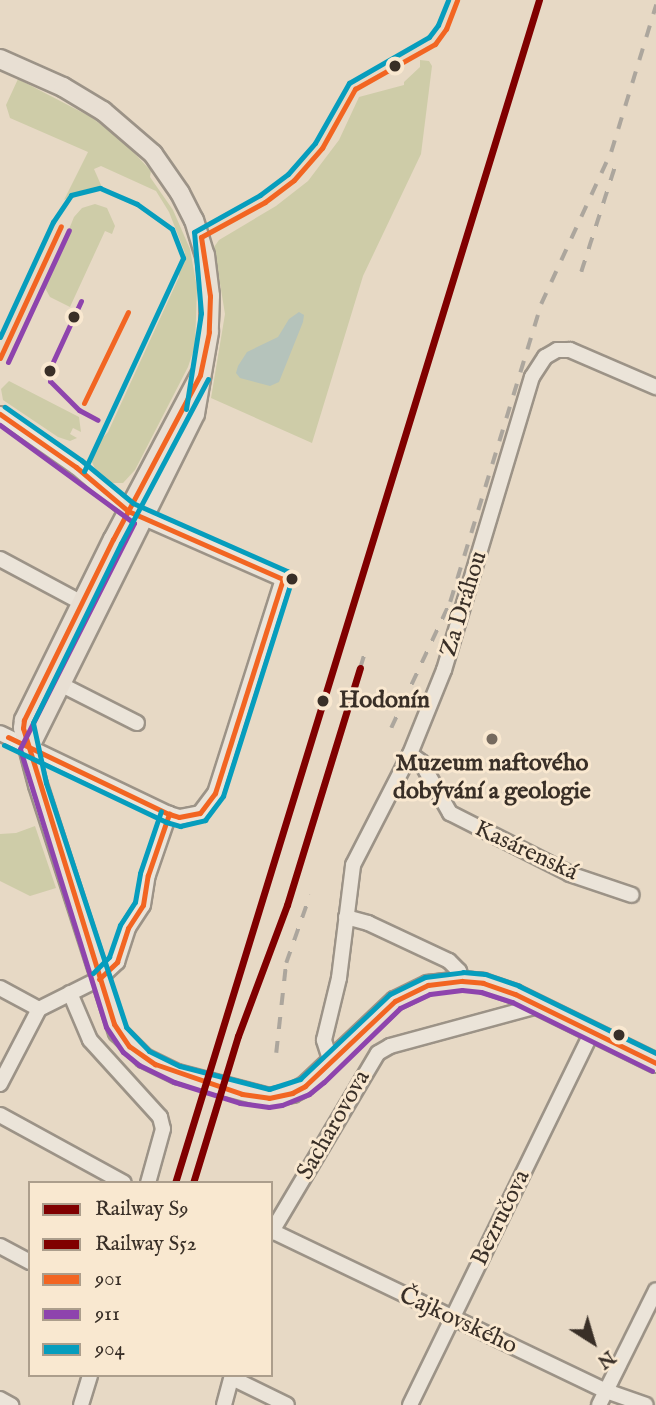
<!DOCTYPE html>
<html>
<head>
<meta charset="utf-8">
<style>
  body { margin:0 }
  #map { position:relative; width:656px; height:1405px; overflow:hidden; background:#e7d9c5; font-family:"IM FELL English",serif }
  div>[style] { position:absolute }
  .green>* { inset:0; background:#cecca8 }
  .water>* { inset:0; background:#b5c3bb }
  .roads { filter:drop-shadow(2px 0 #9c9387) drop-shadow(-2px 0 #9c9387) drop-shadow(0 2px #9c9387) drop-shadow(0 -2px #9c9387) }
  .minor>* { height:14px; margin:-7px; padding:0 7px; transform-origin:7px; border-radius:7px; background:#ebe4d9 }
  .major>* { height:18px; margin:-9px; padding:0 9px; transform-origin:9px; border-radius:9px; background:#e8dfd3 }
  .rail>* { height:3.5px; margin-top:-1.75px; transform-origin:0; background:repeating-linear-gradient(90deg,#aca69d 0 12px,transparent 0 24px) }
  .bus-1>* { height:5px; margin:-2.5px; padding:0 2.5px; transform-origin:2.5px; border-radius:2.5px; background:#f26522 }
  .bus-2>* { height:5px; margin:-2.5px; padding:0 2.5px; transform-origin:2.5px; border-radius:2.5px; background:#8e44ad }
  .bus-3>* { height:5px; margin:-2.5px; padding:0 2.5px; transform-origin:2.5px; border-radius:2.5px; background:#069dbd }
  .rail-1>* { height:7px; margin:-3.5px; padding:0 3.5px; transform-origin:3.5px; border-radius:3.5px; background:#800000 }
  .rail-2>* { height:7px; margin:-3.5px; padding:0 3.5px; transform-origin:3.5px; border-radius:3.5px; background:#800000 }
  .dots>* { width:19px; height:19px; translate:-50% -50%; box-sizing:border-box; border:4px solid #f9e8d0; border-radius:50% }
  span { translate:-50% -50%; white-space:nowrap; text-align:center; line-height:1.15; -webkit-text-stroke:6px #f9e8d0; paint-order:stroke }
  .street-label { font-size:24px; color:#392f27 }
  .stop-label { font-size:24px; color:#392f27; font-weight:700 }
  .left { translate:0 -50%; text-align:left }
  .poi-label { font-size:24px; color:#392f27; font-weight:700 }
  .legend { position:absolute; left:28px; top:1181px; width:245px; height:196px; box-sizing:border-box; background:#f9e8d0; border:2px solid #ac9e8c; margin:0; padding:9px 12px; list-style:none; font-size:21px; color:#392f27 }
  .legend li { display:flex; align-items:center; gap:14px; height:35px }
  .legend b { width:35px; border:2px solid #ac9e8c }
  .north { position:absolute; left:558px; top:1307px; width:70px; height:70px; -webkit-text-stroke:5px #f9e8d0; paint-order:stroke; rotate:143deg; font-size:19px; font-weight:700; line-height:28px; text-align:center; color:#392f27 }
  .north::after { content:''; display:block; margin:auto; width:24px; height:32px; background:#392f27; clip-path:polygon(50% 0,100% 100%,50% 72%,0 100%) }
</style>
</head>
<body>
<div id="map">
  <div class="green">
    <div style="clip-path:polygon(420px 60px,429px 61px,432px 66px,421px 154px,363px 276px,312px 443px,211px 398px,225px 314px,214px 247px,219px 240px,276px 206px,308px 181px,339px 140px,359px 97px,404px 85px,404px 82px,420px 67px)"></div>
    <div style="clip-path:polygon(18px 79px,91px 117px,125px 143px,151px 171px,150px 177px,173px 210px,190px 249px,197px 288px,195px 346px,188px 367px,135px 470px,123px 483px,110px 483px,98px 475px,91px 460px,99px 442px,108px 432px,179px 277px,179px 267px,185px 253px,169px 212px,156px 191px,101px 166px,94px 169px,101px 185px,98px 188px,84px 190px,64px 200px,88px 152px,10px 118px,6px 105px)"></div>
    <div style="clip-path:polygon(95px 204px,107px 208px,115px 226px,112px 234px,105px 231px,70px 307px,50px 297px,45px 288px,74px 217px,82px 208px)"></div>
    <div style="clip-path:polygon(9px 381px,79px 417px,81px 432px,73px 428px,70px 434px,77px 438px,70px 441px,58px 437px,3px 400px,1px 389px)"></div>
    <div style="clip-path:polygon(35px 826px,56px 888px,30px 896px,0 881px,0 834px,16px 833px)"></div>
  </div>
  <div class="water">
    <div style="clip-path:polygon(299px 312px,304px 315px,303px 322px,279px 382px,270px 386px,240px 378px,236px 373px,238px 366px,247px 352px,278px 337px,289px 319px)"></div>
  </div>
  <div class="roads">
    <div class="minor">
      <div style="left:0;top:414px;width:93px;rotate:34.9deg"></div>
      <div style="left:76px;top:467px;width:68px;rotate:40.2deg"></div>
      <div style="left:128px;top:511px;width:169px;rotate:23.7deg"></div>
      <div style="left:283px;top:579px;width:225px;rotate:107.6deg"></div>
      <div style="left:215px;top:793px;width:25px;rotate:127deg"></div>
      <div style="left:200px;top:813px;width:21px;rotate:169deg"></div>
      <div style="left:179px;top:817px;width:10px;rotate:-163deg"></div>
      <div style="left:169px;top:814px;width:187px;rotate:-154.4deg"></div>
      <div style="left:0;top:559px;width:93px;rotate:28.2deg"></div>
      <div style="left:62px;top:685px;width:84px;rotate:26.9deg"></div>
      <div style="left:410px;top:754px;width:14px;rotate:36deg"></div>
      <div style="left:421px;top:762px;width:59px;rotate:60.4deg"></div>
      <div style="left:450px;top:813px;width:135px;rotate:26.9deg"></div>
      <div style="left:570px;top:874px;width:65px;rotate:18.7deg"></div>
      <div style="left:346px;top:917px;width:23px;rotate:15deg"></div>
      <div style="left:368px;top:923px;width:89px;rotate:25.1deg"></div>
      <div style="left:449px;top:961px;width:14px;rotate:45deg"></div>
      <div style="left:459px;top:971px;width:10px;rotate:73deg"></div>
      <div style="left:0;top:988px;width:44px;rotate:28.3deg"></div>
      <div style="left:70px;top:993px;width:51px;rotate:66.9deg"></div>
      <div style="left:90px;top:1040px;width:104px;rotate:47.7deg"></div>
      <div style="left:160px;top:1117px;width:12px;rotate:76deg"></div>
      <div style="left:163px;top:1129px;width:56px;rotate:105.5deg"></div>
      <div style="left:331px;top:1062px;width:23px;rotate:-108deg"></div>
      <div style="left:324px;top:1040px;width:64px;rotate:-76.4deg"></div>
      <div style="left:339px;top:978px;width:114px;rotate:-82.9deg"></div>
      <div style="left:353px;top:865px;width:125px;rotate:-62.8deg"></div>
      <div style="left:410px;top:754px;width:91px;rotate:-68deg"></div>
      <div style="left:444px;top:670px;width:306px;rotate:-73.3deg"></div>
      <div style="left:532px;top:377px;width:24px;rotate:-57deg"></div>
      <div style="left:545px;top:357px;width:14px;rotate:-30deg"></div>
      <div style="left:557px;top:350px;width:13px"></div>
      <div style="left:570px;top:350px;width:94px;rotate:23.3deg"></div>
      <div style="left:0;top:1084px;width:85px;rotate:-62.5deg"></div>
      <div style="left:39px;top:1009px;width:67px;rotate:-26.6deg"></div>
      <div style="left:99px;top:979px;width:25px;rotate:-43deg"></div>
      <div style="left:117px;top:962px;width:36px;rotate:-72deg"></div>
      <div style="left:128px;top:928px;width:27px;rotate:-57deg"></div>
      <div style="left:143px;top:905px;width:30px;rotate:-81deg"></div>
      <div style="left:148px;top:875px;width:65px;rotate:-71deg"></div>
      <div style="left:0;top:1115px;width:141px;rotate:28.7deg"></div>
      <div style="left:272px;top:1231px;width:370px;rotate:25.6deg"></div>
      <div style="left:606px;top:1391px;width:42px;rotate:19.3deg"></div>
      <div style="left:271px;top:1233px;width:209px;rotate:-59.3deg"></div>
      <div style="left:378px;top:1053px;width:14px;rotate:-30deg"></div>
      <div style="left:390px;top:1046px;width:152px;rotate:-15.2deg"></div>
      <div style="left:0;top:1246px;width:34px;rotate:28deg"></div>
      <div style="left:232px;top:1378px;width:61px;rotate:26.1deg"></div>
      <div style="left:0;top:1399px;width:13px;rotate:29deg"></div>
      <div style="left:81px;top:1405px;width:31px;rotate:-73deg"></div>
      <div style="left:224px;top:1405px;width:31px;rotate:-75deg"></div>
      <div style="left:410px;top:1405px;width:415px;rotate:-64deg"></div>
      <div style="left:599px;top:1405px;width:128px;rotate:-63.6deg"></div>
    </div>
    <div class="major">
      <div style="left:0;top:59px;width:69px;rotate:24deg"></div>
      <div style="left:63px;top:87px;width:47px;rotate:31deg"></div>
      <div style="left:103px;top:111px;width:66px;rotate:40.7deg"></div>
      <div style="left:153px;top:154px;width:47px;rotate:55.3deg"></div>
      <div style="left:180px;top:193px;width:30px;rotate:63deg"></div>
      <div style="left:194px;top:220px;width:37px;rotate:73deg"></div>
      <div style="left:205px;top:255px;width:41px;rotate:83deg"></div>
      <div style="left:210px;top:296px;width:36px;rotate:92deg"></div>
      <div style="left:209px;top:332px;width:83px;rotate:99.7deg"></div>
      <div style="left:195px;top:414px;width:374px;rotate:116.4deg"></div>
      <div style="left:200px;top:375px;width:186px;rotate:117.9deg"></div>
      <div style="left:113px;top:539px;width:202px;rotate:116.2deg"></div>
      <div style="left:24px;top:720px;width:8px;rotate:97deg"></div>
      <div style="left:23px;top:728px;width:59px;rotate:75.3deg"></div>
      <div style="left:38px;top:785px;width:260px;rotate:72.1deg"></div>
      <div style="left:118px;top:1032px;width:37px;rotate:45deg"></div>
      <div style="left:144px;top:1058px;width:37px;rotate:26deg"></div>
      <div style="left:177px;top:1074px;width:95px;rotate:14.6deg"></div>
      <div style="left:269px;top:1098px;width:24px;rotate:-12deg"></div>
      <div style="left:292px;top:1093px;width:15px;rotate:-28deg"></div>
      <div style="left:305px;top:1086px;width:124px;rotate:-43.4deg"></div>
      <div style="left:395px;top:1001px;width:37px;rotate:-26deg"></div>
      <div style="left:428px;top:985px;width:34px;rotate:-7deg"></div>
      <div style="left:462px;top:981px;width:21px;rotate:5deg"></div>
      <div style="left:483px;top:983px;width:34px;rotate:19deg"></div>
      <div style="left:515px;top:994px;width:157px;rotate:26.1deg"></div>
    </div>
  </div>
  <div class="rail">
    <div style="left:581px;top:272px;width:118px;rotate:-72.2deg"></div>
    <div style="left:360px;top:668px;width:17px;rotate:-73deg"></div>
    <div style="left:391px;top:728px;width:139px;rotate:-64.9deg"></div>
    <div style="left:450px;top:602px;width:312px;rotate:-73deg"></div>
    <div style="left:541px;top:304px;width:167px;rotate:-65.3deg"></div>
    <div style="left:611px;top:152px;width:154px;rotate:-73deg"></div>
    <div style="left:276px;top:1053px;width:91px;rotate:-83.7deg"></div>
    <div style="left:286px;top:963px;width:72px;rotate:-70.6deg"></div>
  </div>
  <div class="bus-1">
    <div style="left:201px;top:237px;width:60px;rotate:81.3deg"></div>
    <div style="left:210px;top:296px;width:36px;rotate:92deg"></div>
    <div style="left:209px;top:332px;width:44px;rotate:101.8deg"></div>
    <div style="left:200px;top:375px;width:186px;rotate:117.9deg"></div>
    <div style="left:113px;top:539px;width:202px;rotate:116.2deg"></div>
    <div style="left:24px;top:720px;width:8px;rotate:97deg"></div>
    <div style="left:23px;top:728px;width:310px;rotate:72.9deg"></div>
    <div style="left:114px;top:1024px;width:27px;rotate:56deg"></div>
    <div style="left:129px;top:1046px;width:32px;rotate:35deg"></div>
    <div style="left:155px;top:1064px;width:92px;rotate:19deg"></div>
    <div style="left:242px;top:1094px;width:27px;rotate:8deg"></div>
    <div style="left:269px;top:1098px;width:24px;rotate:-12deg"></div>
    <div style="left:292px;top:1093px;width:15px;rotate:-28deg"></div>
    <div style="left:305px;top:1086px;width:124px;rotate:-43.4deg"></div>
    <div style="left:395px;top:1001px;width:37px;rotate:-26deg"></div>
    <div style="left:428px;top:985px;width:34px;rotate:-7deg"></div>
    <div style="left:462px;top:981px;width:21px;rotate:5deg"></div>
    <div style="left:483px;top:983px;width:34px;rotate:19deg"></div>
    <div style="left:515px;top:994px;width:157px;rotate:26.1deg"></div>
    <div style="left:201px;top:237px;width:73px;rotate:-28.7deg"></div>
    <div style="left:265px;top:202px;width:36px;rotate:-37deg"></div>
    <div style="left:294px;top:180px;width:43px;rotate:-48.8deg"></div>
    <div style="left:322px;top:148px;width:68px;rotate:-60.8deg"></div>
    <div style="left:355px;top:89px;width:92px;rotate:-29.4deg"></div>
    <div style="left:435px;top:44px;width:19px;rotate:-54deg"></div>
    <div style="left:446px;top:29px;width:31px;rotate:-69deg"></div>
    <div style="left:0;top:358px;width:145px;rotate:-65.2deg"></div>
    <div style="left:84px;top:403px;width:101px;rotate:-64.2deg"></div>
    <div style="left:0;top:414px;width:93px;rotate:34.9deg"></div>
    <div style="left:76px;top:467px;width:68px;rotate:40.2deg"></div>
    <div style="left:128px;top:511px;width:169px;rotate:23.7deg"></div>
    <div style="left:8px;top:737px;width:178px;rotate:25.6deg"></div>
    <div style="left:169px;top:814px;width:10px;rotate:17deg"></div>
    <div style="left:179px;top:817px;width:21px;rotate:-11deg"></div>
    <div style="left:200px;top:813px;width:25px;rotate:-53deg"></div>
    <div style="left:215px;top:793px;width:225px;rotate:-72.4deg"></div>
    <div style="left:99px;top:979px;width:25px;rotate:-43deg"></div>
    <div style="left:117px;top:962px;width:36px;rotate:-72deg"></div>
    <div style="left:128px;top:928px;width:27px;rotate:-57deg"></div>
    <div style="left:143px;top:905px;width:30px;rotate:-81deg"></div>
    <div style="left:148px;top:875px;width:65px;rotate:-71deg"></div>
  </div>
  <div class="bus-2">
    <div style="left:81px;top:301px;width:74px;rotate:114.8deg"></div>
    <div style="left:50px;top:368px;width:13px;rotate:90deg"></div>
    <div style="left:50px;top:381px;width:41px;rotate:45deg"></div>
    <div style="left:79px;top:410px;width:21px;rotate:28deg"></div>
    <div style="left:8px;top:362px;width:145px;rotate:-65.2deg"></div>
    <div style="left:0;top:425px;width:166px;rotate:36.2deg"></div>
    <div style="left:134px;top:523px;width:253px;rotate:116.8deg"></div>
    <div style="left:20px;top:749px;width:291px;rotate:72.8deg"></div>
    <div style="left:106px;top:1027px;width:30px;rotate:56deg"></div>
    <div style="left:123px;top:1052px;width:21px;rotate:39deg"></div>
    <div style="left:139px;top:1065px;width:39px;rotate:26deg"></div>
    <div style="left:174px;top:1082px;width:69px;rotate:17.7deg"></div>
    <div style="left:240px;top:1103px;width:29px;rotate:8deg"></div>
    <div style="left:269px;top:1107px;width:13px;rotate:-9deg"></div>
    <div style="left:282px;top:1105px;width:29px;rotate:-22deg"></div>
    <div style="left:309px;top:1094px;width:19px;rotate:-39deg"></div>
    <div style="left:324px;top:1082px;width:106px;rotate:-44.2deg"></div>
    <div style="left:400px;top:1008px;width:33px;rotate:-25deg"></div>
    <div style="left:430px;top:994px;width:32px;rotate:-7deg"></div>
    <div style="left:462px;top:990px;width:19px;rotate:6deg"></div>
    <div style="left:481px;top:992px;width:33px;rotate:18deg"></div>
    <div style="left:512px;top:1002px;width:156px;rotate:26.2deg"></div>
  </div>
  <div class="bus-3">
    <div style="left:0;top:337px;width:127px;rotate:-65.3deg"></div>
    <div style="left:53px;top:222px;width:32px;rotate:-56deg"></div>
    <div style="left:71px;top:195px;width:30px;rotate:-14deg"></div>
    <div style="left:100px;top:188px;width:40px;rotate:23.4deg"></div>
    <div style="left:137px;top:204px;width:43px;rotate:35.5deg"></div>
    <div style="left:172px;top:229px;width:31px;rotate:69deg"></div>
    <div style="left:183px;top:258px;width:235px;rotate:114.9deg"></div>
    <div style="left:208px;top:379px;width:186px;rotate:117.9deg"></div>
    <div style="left:121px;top:543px;width:200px;rotate:116.1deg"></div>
    <div style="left:33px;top:723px;width:61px;rotate:77.8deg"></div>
    <div style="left:46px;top:783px;width:257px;rotate:71.8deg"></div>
    <div style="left:126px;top:1027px;width:33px;rotate:46deg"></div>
    <div style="left:149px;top:1051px;width:34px;rotate:26deg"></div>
    <div style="left:180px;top:1066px;width:92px;rotate:14.5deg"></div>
    <div style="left:269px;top:1089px;width:33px;rotate:-18deg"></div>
    <div style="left:300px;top:1079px;width:124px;rotate:-43.4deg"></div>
    <div style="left:390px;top:994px;width:39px;rotate:-26deg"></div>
    <div style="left:425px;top:977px;width:38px;rotate:-7deg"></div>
    <div style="left:463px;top:972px;width:22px;rotate:5deg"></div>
    <div style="left:485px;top:974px;width:36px;rotate:19deg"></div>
    <div style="left:519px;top:986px;width:153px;rotate:26.1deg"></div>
    <div style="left:186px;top:409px;width:97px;rotate:-81.1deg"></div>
    <div style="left:201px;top:313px;width:81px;rotate:-94.9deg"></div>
    <div style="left:194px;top:232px;width:76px;rotate:-29.3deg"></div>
    <div style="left:260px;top:195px;width:35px;rotate:-37deg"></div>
    <div style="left:288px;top:174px;width:41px;rotate:-48.9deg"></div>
    <div style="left:315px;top:143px;width:69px;rotate:-60.5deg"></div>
    <div style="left:349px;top:83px;width:92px;rotate:-29.9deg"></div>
    <div style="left:429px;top:37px;width:15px;rotate:-53deg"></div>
    <div style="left:438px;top:25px;width:27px;rotate:-68deg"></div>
    <div style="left:4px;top:745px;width:179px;rotate:25.4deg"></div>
    <div style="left:166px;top:822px;width:15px;rotate:16deg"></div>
    <div style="left:180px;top:826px;width:26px;rotate:-13deg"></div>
    <div style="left:205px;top:820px;width:30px;rotate:-53deg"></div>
    <div style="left:223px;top:796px;width:228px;rotate:-72.4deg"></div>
    <div style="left:292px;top:579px;width:9px;rotate:-122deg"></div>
    <div style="left:287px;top:571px;width:168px;rotate:-156.2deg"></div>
    <div style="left:133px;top:503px;width:67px;rotate:-140.4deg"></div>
    <div style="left:81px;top:460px;width:93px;rotate:-145.1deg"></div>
    <div style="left:93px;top:973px;width:23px;rotate:-45deg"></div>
    <div style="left:109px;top:957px;width:34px;rotate:-71deg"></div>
    <div style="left:120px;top:925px;width:27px;rotate:-57deg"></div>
    <div style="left:135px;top:902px;width:29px;rotate:-80deg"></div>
    <div style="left:140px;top:873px;width:65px;rotate:-71.3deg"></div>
  </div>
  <div class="rail-1">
    <div style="left:175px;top:1183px;width:1238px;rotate:-72.9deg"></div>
  </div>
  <div class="rail-2">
    <div style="left:193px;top:1183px;width:154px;rotate:-73deg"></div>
    <div style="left:238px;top:1036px;width:140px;rotate:-69.5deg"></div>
    <div style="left:287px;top:905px;width:248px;rotate:-72.9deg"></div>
  </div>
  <div class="dots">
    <div style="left:395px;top:66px;background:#392f27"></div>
    <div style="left:74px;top:317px;background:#392f27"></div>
    <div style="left:50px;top:371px;background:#392f27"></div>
    <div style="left:292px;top:579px;background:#392f27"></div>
    <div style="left:323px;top:701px;background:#392f27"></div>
    <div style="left:492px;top:739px;background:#766a5e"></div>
    <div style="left:619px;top:1035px;background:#392f27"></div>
  </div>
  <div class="street-label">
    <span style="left:464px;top:604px;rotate:-73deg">Za Dráhou</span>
    <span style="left:526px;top:851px;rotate:25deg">Kasárenská</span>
    <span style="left:334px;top:1125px;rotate:-60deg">Sacharovova</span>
    <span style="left:501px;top:1218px;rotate:-64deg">Bezručova</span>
    <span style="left:458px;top:1321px;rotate:25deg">Čajkovského</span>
  </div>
  <div class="stop-label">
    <span class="left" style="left:339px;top:701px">Hodonín</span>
  </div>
  <div class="poi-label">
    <span style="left:492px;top:778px">Muzeum naftového<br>dobývání a geologie</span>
  </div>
  <ul class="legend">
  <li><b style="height:9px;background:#800000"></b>Railway S9</li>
  <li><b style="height:9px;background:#800000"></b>Railway S52</li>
  <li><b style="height:9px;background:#f26522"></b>901</li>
  <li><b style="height:9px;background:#8e44ad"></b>911</li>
  <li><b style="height:9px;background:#069dbd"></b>904</li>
  </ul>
  <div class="north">N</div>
</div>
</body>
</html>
